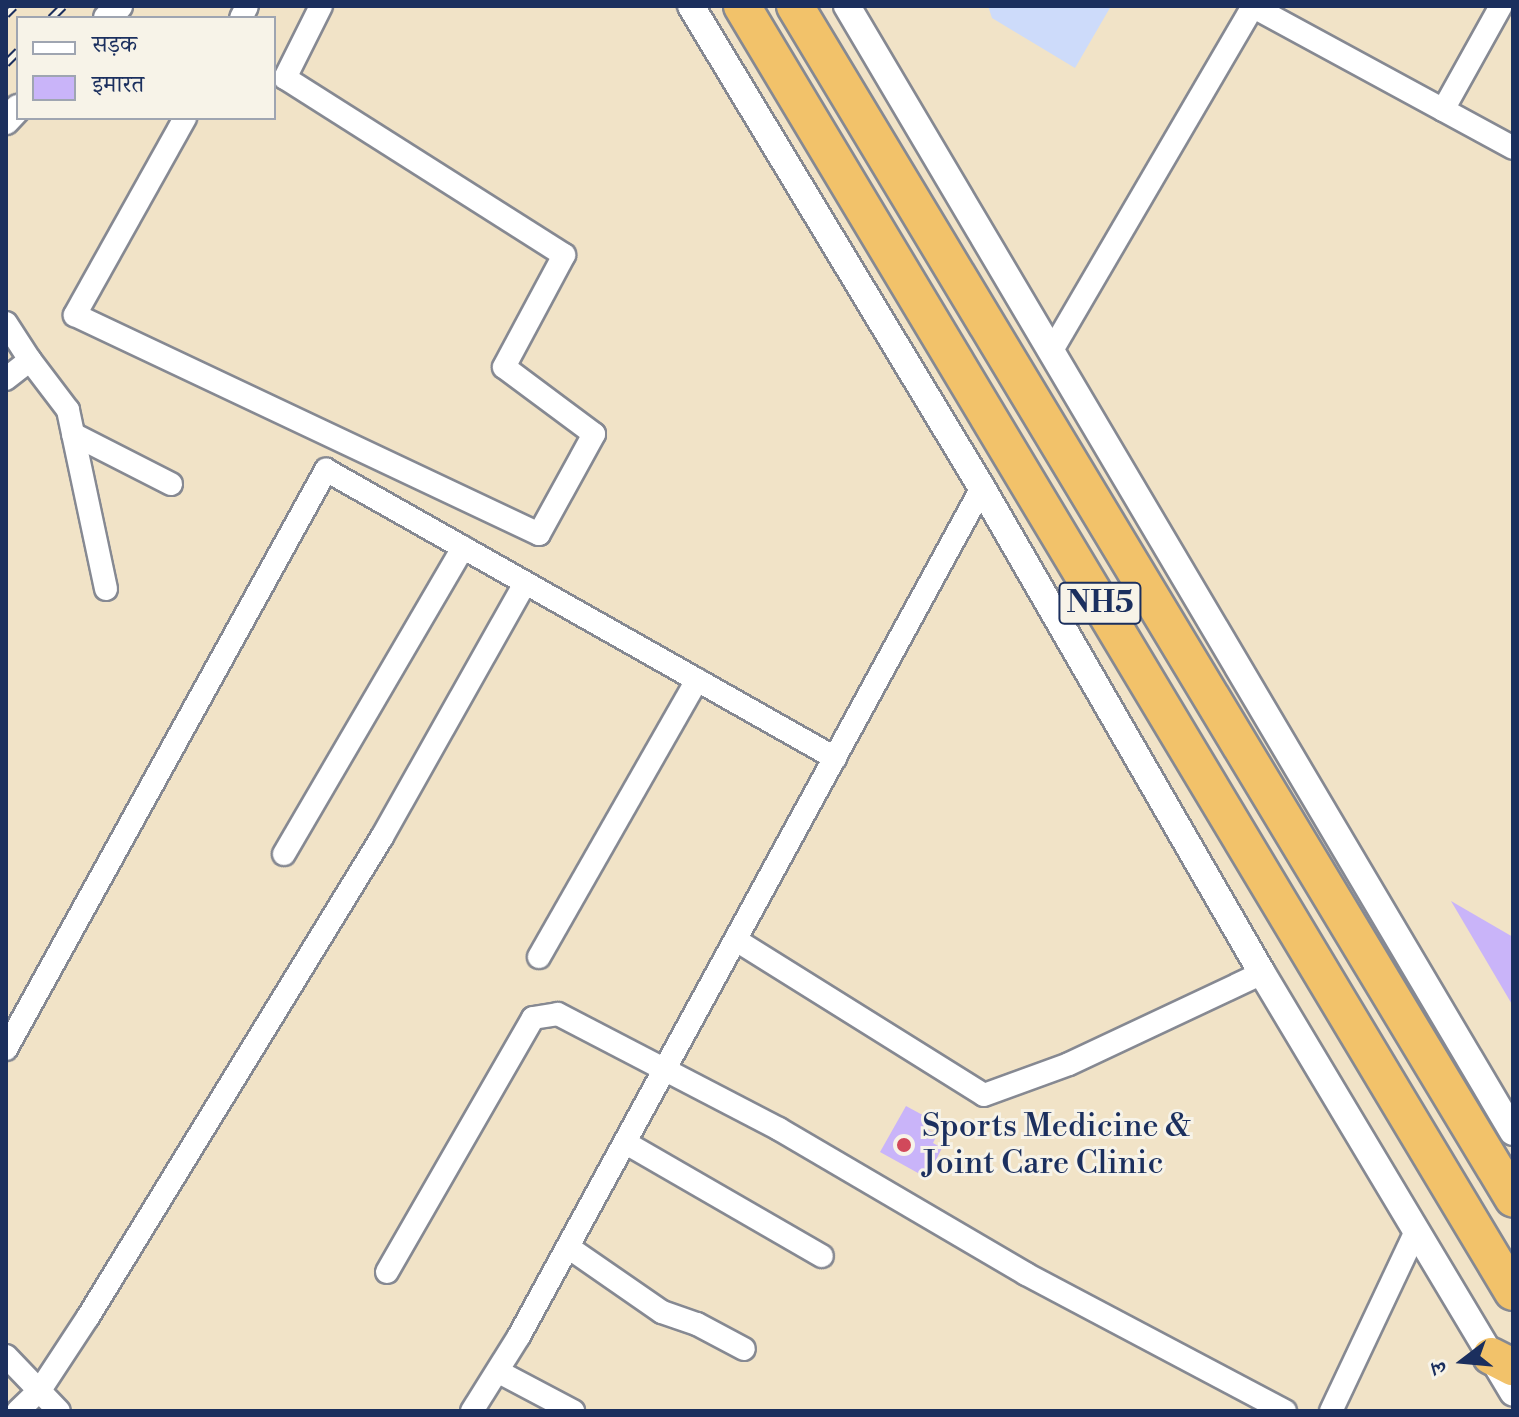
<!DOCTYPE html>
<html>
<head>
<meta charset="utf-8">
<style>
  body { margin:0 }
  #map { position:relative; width:1519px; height:1417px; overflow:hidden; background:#f1e3c7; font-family:"Libre Bodoni","Noto Serif Devanagari",serif }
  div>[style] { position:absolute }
  .built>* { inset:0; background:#cddbfa }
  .building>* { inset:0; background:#c9b4f9 }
  .roads { filter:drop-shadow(2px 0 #868992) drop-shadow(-2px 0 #868992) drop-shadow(0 2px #868992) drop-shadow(0 -2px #868992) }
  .minor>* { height:22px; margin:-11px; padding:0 11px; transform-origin:11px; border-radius:11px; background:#fff }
  .tertiary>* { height:26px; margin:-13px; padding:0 13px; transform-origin:13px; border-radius:13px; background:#fff }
  .trunk>* { height:36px; margin:-18px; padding:0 18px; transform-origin:18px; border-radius:18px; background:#f2c26a }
  .rail>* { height:9px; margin-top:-4.5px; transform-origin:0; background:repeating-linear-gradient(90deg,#f7f3e8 0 18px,#1b2f5e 0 36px); box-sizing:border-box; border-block:2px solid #1b2f5e }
  .dots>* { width:22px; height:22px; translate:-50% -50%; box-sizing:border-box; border:4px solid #f7f3e8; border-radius:50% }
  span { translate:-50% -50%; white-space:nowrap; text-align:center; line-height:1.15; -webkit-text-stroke:6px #f7f3e8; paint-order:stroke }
  .shield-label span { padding:2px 6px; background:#f7f3e8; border:2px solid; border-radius:6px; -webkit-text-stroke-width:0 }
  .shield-label { font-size:30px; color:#1b2f5e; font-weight:700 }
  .poi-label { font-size:32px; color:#1b2f5e }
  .left { translate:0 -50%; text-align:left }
  .frame { position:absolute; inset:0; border:8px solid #1b2f5e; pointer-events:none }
  .legend { position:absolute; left:16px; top:16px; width:260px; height:104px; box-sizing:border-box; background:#f7f3e8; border:2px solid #9fa5b1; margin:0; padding:10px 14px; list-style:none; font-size:24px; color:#1b2f5e }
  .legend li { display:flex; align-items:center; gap:16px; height:40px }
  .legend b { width:40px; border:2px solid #9fa5b1 }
  .north { position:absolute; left:1423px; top:1321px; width:80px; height:80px; -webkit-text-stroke:6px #f7f3e8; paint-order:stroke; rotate:254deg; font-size:22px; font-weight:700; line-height:32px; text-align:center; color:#1b2f5e }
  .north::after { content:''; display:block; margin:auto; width:28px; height:36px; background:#1b2f5e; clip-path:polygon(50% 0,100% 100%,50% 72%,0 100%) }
</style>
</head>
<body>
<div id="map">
  <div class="built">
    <div style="clip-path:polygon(988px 6px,1111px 6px,1075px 68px,992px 18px)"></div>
  </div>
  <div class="building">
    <div style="clip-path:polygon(1451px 901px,1513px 937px,1513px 1006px)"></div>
    <div style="clip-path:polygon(906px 1106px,930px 1119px,925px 1128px,937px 1135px,933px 1143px,942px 1148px,927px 1178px,880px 1152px)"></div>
  </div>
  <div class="roads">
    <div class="minor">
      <div style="left:1252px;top:6px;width:297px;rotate:28.5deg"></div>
      <div style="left:241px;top:18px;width:13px;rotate:-63deg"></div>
      <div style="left:1443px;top:110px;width:119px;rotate:-60.9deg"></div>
      <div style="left:185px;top:118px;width:226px;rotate:119.2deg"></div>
      <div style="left:75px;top:315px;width:513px;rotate:25.27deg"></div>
      <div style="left:539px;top:534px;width:114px;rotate:-61.2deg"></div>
      <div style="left:594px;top:434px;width:112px;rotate:-143.3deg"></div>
      <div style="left:504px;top:367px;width:127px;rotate:-61.8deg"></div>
      <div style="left:564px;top:255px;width:330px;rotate:-147.6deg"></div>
      <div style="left:285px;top:78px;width:80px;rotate:-63.4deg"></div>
      <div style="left:6px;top:323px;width:44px;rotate:57deg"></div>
      <div style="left:30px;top:360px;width:31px;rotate:142deg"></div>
      <div style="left:1051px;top:352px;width:401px;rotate:-59.7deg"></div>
      <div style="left:30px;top:360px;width:63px;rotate:52.8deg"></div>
      <div style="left:68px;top:410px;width:183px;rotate:78deg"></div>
      <div style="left:73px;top:434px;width:110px;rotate:27deg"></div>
      <div style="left:284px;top:854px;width:355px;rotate:-59.7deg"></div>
      <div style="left:736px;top:940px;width:292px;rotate:32deg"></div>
      <div style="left:984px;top:1095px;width:90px;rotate:-20deg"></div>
      <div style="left:1069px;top:1064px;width:213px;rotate:-25.2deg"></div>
      <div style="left:539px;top:957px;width:319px;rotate:-60.3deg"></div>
      <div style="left:6px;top:1049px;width:662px;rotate:-61.07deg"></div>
      <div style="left:326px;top:470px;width:585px;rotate:29.5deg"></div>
      <div style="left:626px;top:1143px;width:226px;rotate:30deg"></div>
      <div style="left:568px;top:1247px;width:114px;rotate:34.7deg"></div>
      <div style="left:662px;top:1312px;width:37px;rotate:19deg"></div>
      <div style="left:697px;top:1324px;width:53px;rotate:28deg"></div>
      <div style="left:387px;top:1272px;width:293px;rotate:-60.1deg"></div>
      <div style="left:533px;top:1018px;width:25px;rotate:-9deg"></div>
      <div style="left:558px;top:1014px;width:249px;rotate:27.5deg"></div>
      <div style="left:779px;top:1129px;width:286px;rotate:30.4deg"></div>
      <div style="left:1026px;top:1274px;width:293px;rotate:27.9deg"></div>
      <div style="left:6px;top:1356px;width:76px;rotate:46.1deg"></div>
      <div style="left:499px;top:1372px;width:84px;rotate:27.8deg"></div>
      <div style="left:18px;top:1411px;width:30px;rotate:-44deg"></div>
      <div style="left:40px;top:1390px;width:87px;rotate:-56.7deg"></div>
      <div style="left:88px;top:1317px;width:563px;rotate:-58.51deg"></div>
      <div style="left:382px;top:837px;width:291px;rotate:-60.6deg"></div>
      <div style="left:472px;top:1411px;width:89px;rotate:-57.9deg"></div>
      <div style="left:519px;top:1336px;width:966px;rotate:-61.37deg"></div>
      <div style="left:1331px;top:1411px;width:197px;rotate:-64.7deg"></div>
    </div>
    <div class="tertiary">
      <div style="left:691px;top:6px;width:563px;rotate:58.88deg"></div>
      <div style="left:982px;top:488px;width:560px;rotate:60deg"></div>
      <div style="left:1262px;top:973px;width:489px;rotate:59.1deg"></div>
      <div style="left:847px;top:6px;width:1308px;rotate:59.4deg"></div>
      <div style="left:107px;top:18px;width:17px;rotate:-45deg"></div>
      <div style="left:6px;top:121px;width:18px;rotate:-47deg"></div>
    </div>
    <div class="trunk">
      <div style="left:742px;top:6px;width:1499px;rotate:59.06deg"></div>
      <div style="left:795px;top:6px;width:1392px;rotate:58.94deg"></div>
      <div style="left:1491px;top:1356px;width:25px;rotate:27deg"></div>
    </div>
  </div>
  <div class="rail">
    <div style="left:6px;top:14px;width:11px;rotate:-45deg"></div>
    <div style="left:51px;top:18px;width:17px;rotate:-45deg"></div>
    <div style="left:6px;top:63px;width:17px;rotate:-45deg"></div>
  </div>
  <div class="dots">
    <div style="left:904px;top:1145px;background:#d1495b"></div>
  </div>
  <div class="shield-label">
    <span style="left:1100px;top:603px">NH5</span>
  </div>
  <div class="poi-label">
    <span class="left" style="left:922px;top:1145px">Sports Medicine &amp;<br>Joint Care Clinic</span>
  </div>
  <div class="frame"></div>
  <ul class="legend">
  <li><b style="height:10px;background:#fff"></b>सड़क</li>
  <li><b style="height:22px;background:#c9b4f9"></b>इमारत</li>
  </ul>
  <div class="north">उ</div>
</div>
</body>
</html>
